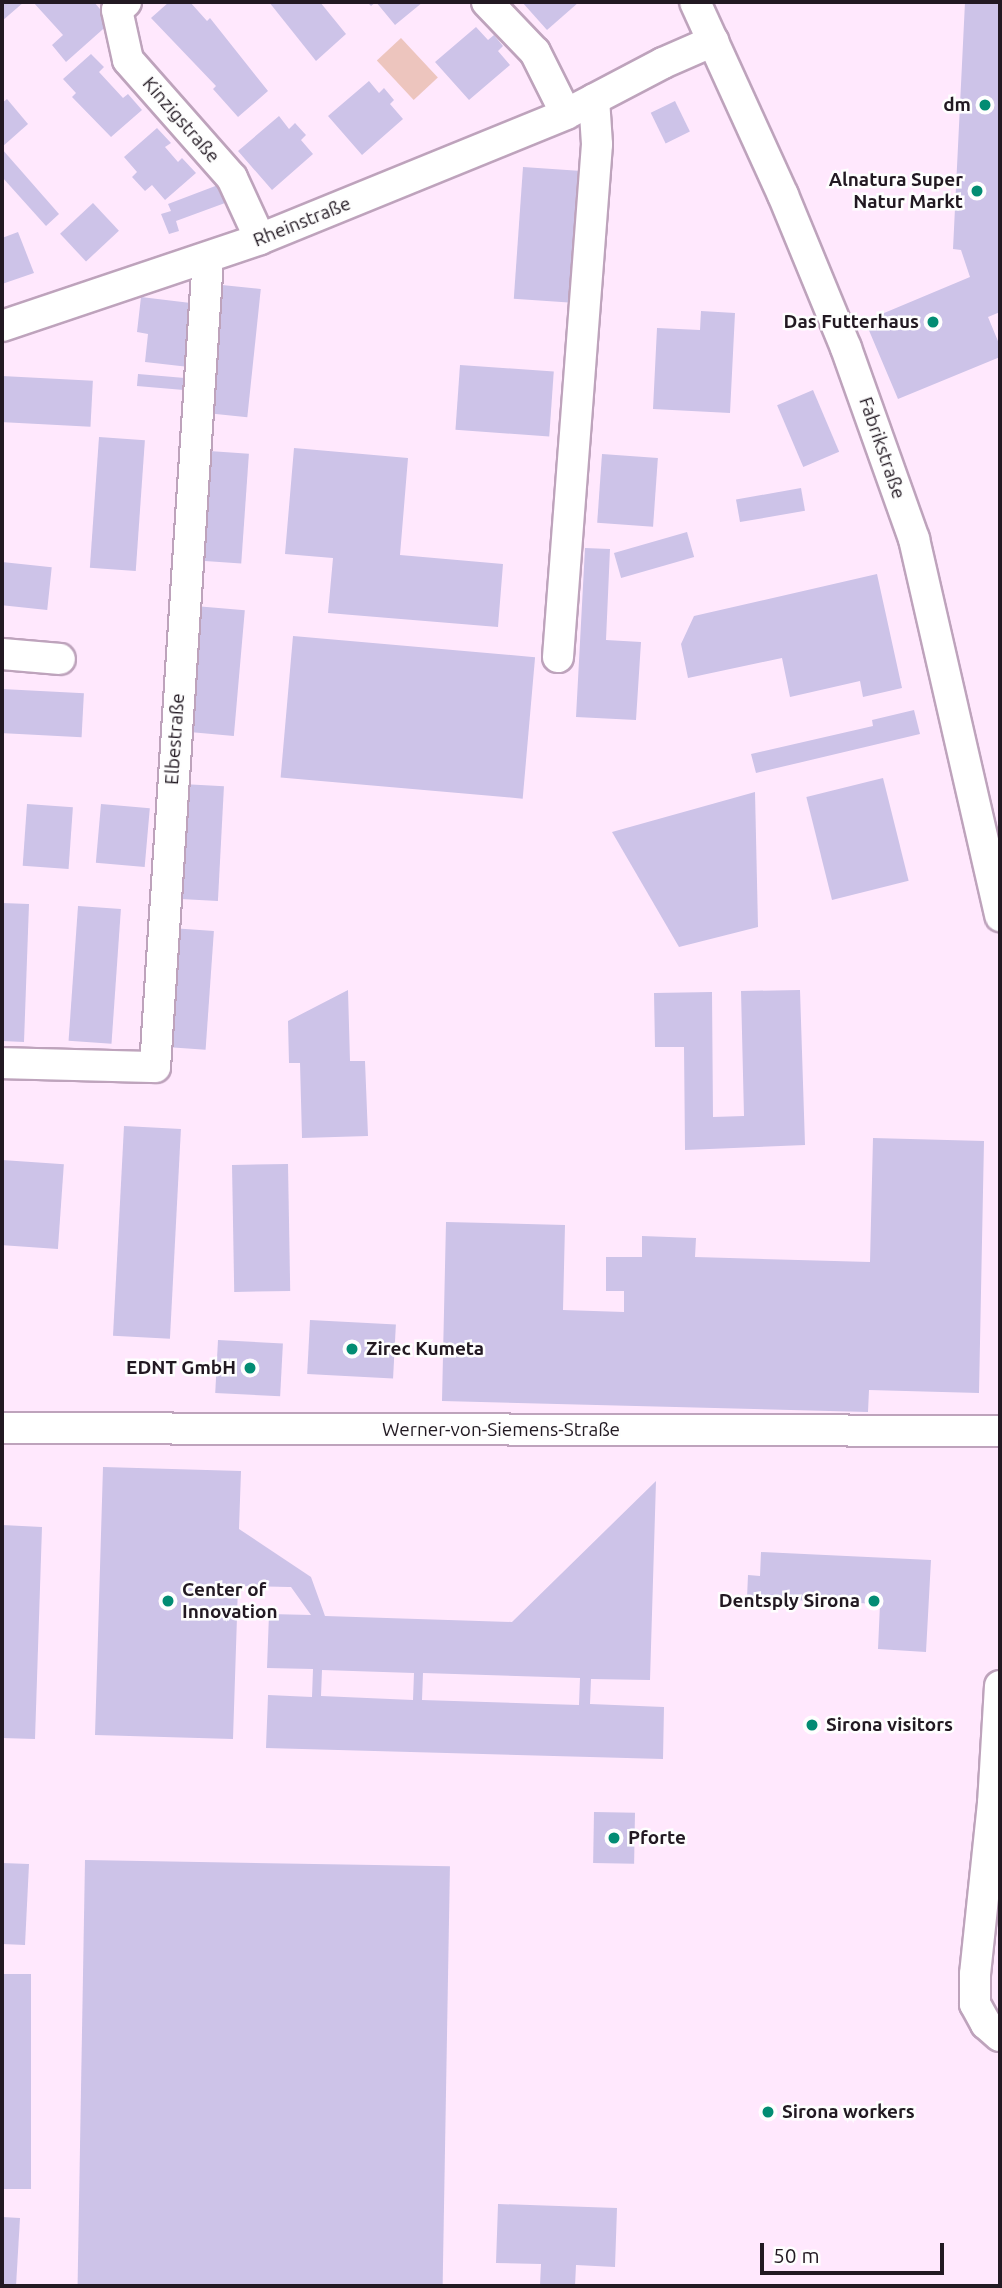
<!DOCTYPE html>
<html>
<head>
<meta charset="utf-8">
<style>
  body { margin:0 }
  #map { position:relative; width:1002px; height:2288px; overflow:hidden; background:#ffe8fd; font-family:Ubuntu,sans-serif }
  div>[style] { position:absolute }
  .green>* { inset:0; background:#edc5be; transform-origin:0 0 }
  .building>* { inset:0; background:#cdc3e8; transform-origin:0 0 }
  .roads { filter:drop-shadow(2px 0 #bea3bc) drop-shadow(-2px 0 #bea3bc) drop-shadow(0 2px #bea3bc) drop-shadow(0 -2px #bea3bc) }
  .minor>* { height:30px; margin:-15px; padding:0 15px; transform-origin:15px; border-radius:15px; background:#fff }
  .dots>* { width:19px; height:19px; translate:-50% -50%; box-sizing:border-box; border:4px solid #fefefe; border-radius:50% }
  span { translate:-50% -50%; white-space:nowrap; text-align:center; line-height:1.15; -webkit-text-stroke:5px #fefefe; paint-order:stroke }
  .poi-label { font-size:19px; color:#221922; font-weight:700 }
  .right { translate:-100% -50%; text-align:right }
  .left { translate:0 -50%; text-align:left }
  .street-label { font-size:19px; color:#221922 }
  .frame { position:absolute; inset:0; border:4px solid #221922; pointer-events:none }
  .scale { position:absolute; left:760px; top:2243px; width:184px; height:32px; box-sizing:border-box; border:4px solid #221922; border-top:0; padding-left:9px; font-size:21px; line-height:24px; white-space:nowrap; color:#221922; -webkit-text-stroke:5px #fefefe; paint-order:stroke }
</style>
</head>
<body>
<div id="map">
  <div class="green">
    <div style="left:401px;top:38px;width:54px;height:33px;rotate:47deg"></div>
  </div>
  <div class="building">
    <div style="clip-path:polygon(2px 2px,24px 2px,2px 21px)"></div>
    <div style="clip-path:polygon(33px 2px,94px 2px,111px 22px,66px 62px,52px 45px,63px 35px)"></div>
    <div style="clip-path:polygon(169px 2px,190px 2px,207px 21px,210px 18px,268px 91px,238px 117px,213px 89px,216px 86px,151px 18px)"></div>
    <div style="clip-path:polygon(269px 2px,320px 2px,346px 34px,316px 61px)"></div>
    <div style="clip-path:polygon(367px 2px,423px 2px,395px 25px,376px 2px,371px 6px)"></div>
    <div style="clip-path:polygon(522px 2px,579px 2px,547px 30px)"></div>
    <div style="clip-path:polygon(965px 2px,1000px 2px,1000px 312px,988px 317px,1000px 346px,1000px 357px,898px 399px,865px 321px,970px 277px,961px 250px,953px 249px)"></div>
    <div style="clip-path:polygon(476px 27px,488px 40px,494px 35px,503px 46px,498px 51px,510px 65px,469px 100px,435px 62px)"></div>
    <div style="clip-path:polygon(91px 54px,104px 67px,99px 72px,123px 98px,128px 94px,142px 110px,111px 137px,72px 97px,76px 93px,63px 79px)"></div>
    <div style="clip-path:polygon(369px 81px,379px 93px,384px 88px,394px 100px,390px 104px,403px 119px,362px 155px,328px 116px)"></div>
    <div style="clip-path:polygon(7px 99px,28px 124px,2px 147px,2px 103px)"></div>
    <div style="left:675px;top:101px;width:34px;height:27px;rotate:64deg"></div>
    <div style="clip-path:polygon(279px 116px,289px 129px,295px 123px,306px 135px,301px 140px,313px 154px,272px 190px,238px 151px)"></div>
    <div style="clip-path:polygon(157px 128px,171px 143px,165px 147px,178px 162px,182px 158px,196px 173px,165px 200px,152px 185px,145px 191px,132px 177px,137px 172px,124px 157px)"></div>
    <div style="clip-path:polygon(2px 149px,59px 214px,46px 226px,2px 177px)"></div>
    <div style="left:523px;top:167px;width:55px;height:132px;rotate:4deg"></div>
    <div style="clip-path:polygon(218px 185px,225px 203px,176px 221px,179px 231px,169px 234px,161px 214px,171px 211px,168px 204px)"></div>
    <div style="left:93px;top:203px;width:38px;height:45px;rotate:47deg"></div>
    <div style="clip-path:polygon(18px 232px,34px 273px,2px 284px,2px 238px)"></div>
    <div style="left:222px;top:285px;width:39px;height:129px;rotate:6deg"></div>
    <div style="clip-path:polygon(141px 297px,199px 304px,189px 367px,145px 362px,148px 334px,137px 332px)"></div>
    <div style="clip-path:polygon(701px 311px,735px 313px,730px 413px,653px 409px,657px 328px,700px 330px)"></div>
    <div style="left:460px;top:365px;width:94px;height:65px;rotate:4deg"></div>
    <div style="left:138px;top:374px;width:50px;height:12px;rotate:5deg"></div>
    <div style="left:2px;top:376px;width:91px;height:46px;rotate:3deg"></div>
    <div style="left:813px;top:390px;width:67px;height:39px;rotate:67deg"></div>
    <div style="left:99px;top:437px;width:46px;height:131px;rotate:4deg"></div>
    <div style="clip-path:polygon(294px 448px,408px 458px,400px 555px,503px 564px,498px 627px,328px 613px,333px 558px,285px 554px)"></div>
    <div style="left:209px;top:451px;width:40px;height:110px;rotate:4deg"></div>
    <div style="left:602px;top:454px;width:56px;height:69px;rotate:4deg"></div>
    <div style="left:801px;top:488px;width:23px;height:66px;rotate:80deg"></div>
    <div style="left:687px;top:532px;width:26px;height:76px;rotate:74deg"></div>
    <div style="clip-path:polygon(585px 548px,610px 549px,606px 640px,641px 642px,636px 720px,576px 717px)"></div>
    <div style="left:2px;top:562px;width:50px;height:43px;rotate:6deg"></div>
    <div style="clip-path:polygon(877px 574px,902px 688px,863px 697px,860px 681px,790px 697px,782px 658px,688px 678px,681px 644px,694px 616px)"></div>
    <div style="left:195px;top:606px;width:50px;height:126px;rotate:5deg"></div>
    <div style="left:293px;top:636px;width:243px;height:142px;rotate:5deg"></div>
    <div style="left:2px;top:689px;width:82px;height:44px;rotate:3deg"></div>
    <div style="clip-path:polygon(914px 710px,920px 734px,756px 773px,751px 754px,873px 726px,872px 720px)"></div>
    <div style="left:883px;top:778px;width:106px;height:79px;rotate:76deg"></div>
    <div style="left:182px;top:784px;width:42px;height:115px;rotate:3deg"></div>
    <div style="clip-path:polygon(755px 792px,758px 927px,679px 947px,612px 832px)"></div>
    <div style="left:27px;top:804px;width:46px;height:62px;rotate:4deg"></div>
    <div style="left:101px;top:804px;width:49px;height:59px;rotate:5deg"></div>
    <div style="clip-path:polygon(2px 903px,29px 904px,24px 1042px,2px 1041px)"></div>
    <div style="left:78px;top:906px;width:43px;height:135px;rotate:4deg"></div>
    <div style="left:171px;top:928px;width:43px;height:119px;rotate:4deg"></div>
    <div style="clip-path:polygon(348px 990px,350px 1061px,365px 1061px,368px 1136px,302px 1138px,300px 1063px,289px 1063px,288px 1021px)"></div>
    <div style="clip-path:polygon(800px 990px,805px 1145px,685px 1150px,684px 1047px,655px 1047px,654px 993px,712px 992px,713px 1117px,744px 1116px,741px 991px)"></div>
    <div style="left:124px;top:1126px;width:57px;height:210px;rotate:3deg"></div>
    <div style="clip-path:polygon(873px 1138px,984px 1141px,979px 1393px,869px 1390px,868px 1412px,442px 1401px,446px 1222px,565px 1225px,563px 1310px,624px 1312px,624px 1291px,606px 1291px,606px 1257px,642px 1257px,642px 1236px,696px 1238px,695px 1257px,870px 1262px)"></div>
    <div style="left:2px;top:1160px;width:62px;height:85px;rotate:4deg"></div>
    <div style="left:288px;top:1164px;width:127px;height:56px;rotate:89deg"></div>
    <div style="left:310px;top:1320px;width:86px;height:54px;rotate:3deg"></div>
    <div style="left:218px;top:1340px;width:65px;height:53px;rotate:3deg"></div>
    <div style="clip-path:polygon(evenodd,103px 1467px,241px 1471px,239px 1529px,311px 1577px,325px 1616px,512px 1622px,656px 1481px,650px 1680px,591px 1679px,590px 1704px,664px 1707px,663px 1759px,266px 1748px,268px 1695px,312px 1697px,313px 1669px,267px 1668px,269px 1614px,311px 1615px,291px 1587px,238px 1586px,233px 1739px,95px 1735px,103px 1467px,322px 1670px,414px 1673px,413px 1700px,321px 1696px,322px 1670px,103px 1467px,423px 1673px,580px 1678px,579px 1705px,422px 1700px,423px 1673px)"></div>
    <div style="clip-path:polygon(2px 1525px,42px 1527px,35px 1739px,2px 1738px)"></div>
    <div style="clip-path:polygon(761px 1552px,931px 1560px,926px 1652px,878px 1649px,880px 1604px,747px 1598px,748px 1575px,760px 1576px)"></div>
    <div style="left:594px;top:1812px;width:41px;height:51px;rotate:1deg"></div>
    <div style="left:85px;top:1860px;width:365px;height:426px;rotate:1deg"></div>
    <div style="clip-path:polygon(2px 1863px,29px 1864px,25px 1945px,2px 1944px)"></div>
    <div style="left:2px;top:1974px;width:29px;height:215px"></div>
    <div style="clip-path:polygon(498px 2204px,617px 2208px,615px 2267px,576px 2265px,575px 2286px,540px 2286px,541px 2264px,496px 2263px)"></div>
    <div style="clip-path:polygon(2px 2217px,20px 2218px,16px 2286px,2px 2286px)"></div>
  </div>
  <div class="roads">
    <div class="minor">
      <div style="left:126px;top:2px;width:12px;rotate:138deg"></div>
      <div style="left:117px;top:10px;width:51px;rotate:77.6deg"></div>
      <div style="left:128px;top:60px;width:157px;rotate:48.6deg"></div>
      <div style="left:232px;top:178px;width:67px;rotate:65.3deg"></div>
      <div style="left:487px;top:2px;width:69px;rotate:46.2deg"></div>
      <div style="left:535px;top:52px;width:69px;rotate:63.4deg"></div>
      <div style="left:695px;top:2px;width:212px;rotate:65.5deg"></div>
      <div style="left:783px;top:195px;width:165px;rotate:67.6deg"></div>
      <div style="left:846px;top:348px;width:203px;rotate:70.4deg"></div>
      <div style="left:914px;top:539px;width:387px;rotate:77.1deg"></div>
      <div style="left:2px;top:326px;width:272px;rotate:-18.6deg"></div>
      <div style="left:260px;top:239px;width:331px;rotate:-22.2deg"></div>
      <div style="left:566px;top:114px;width:110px;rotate:-27.7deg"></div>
      <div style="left:663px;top:63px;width:55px;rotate:-23.7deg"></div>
      <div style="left:2px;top:654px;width:58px;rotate:4.9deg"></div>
      <div style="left:558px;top:657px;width:514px;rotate:-85.65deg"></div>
      <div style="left:597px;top:144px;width:45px;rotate:-93.8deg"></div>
      <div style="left:2px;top:1063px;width:153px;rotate:1.5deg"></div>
      <div style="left:155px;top:1067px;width:810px;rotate:-86.25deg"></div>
      <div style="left:2px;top:1428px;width:998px;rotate:0.17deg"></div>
      <div style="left:1000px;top:1686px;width:117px;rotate:93.4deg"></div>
      <div style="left:993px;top:1803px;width:172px;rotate:96deg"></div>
      <div style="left:975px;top:1974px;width:30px;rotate:90deg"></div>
      <div style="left:975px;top:2004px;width:23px;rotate:61deg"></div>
      <div style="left:986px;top:2024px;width:18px;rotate:41deg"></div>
    </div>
  </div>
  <div class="dots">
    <div style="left:985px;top:105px;background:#028c73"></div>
    <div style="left:977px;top:191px;background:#028c73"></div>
    <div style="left:933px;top:322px;background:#028c73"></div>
    <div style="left:352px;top:1349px;background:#028c73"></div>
    <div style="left:250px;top:1368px;background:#028c73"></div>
    <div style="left:168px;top:1601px;background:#028c73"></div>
    <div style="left:874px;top:1601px;background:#028c73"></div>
    <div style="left:812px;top:1725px;background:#028c73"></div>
    <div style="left:614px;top:1838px;background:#028c73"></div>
    <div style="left:768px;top:2112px;background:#028c73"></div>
  </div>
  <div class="poi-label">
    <span class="right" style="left:971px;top:105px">dm</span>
    <span class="right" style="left:963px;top:191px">Alnatura Super<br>Natur Markt</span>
    <span class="right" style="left:919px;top:322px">Das Futterhaus</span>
    <span class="left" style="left:366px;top:1349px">Zirec Kumeta</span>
    <span class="right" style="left:236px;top:1368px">EDNT GmbH</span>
    <span class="left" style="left:182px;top:1601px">Center of<br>Innovation</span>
    <span class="right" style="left:860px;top:1601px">Dentsply Sirona</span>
    <span class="left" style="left:826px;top:1725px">Sirona visitors</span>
    <span class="left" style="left:628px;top:1838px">Pforte</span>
    <span class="left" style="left:782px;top:2112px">Sirona workers</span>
  </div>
  <div class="street-label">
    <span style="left:181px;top:120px;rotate:49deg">Kinzigstraße</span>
    <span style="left:302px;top:222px;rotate:-22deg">Rheinstraße</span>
    <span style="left:882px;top:448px;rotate:71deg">Fabrikstraße</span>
    <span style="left:175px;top:739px;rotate:-86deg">Elbestraße</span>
    <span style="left:501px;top:1430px">Werner-von-Siemens-Straße</span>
  </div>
  <div class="frame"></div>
  <div class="scale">50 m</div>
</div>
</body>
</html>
